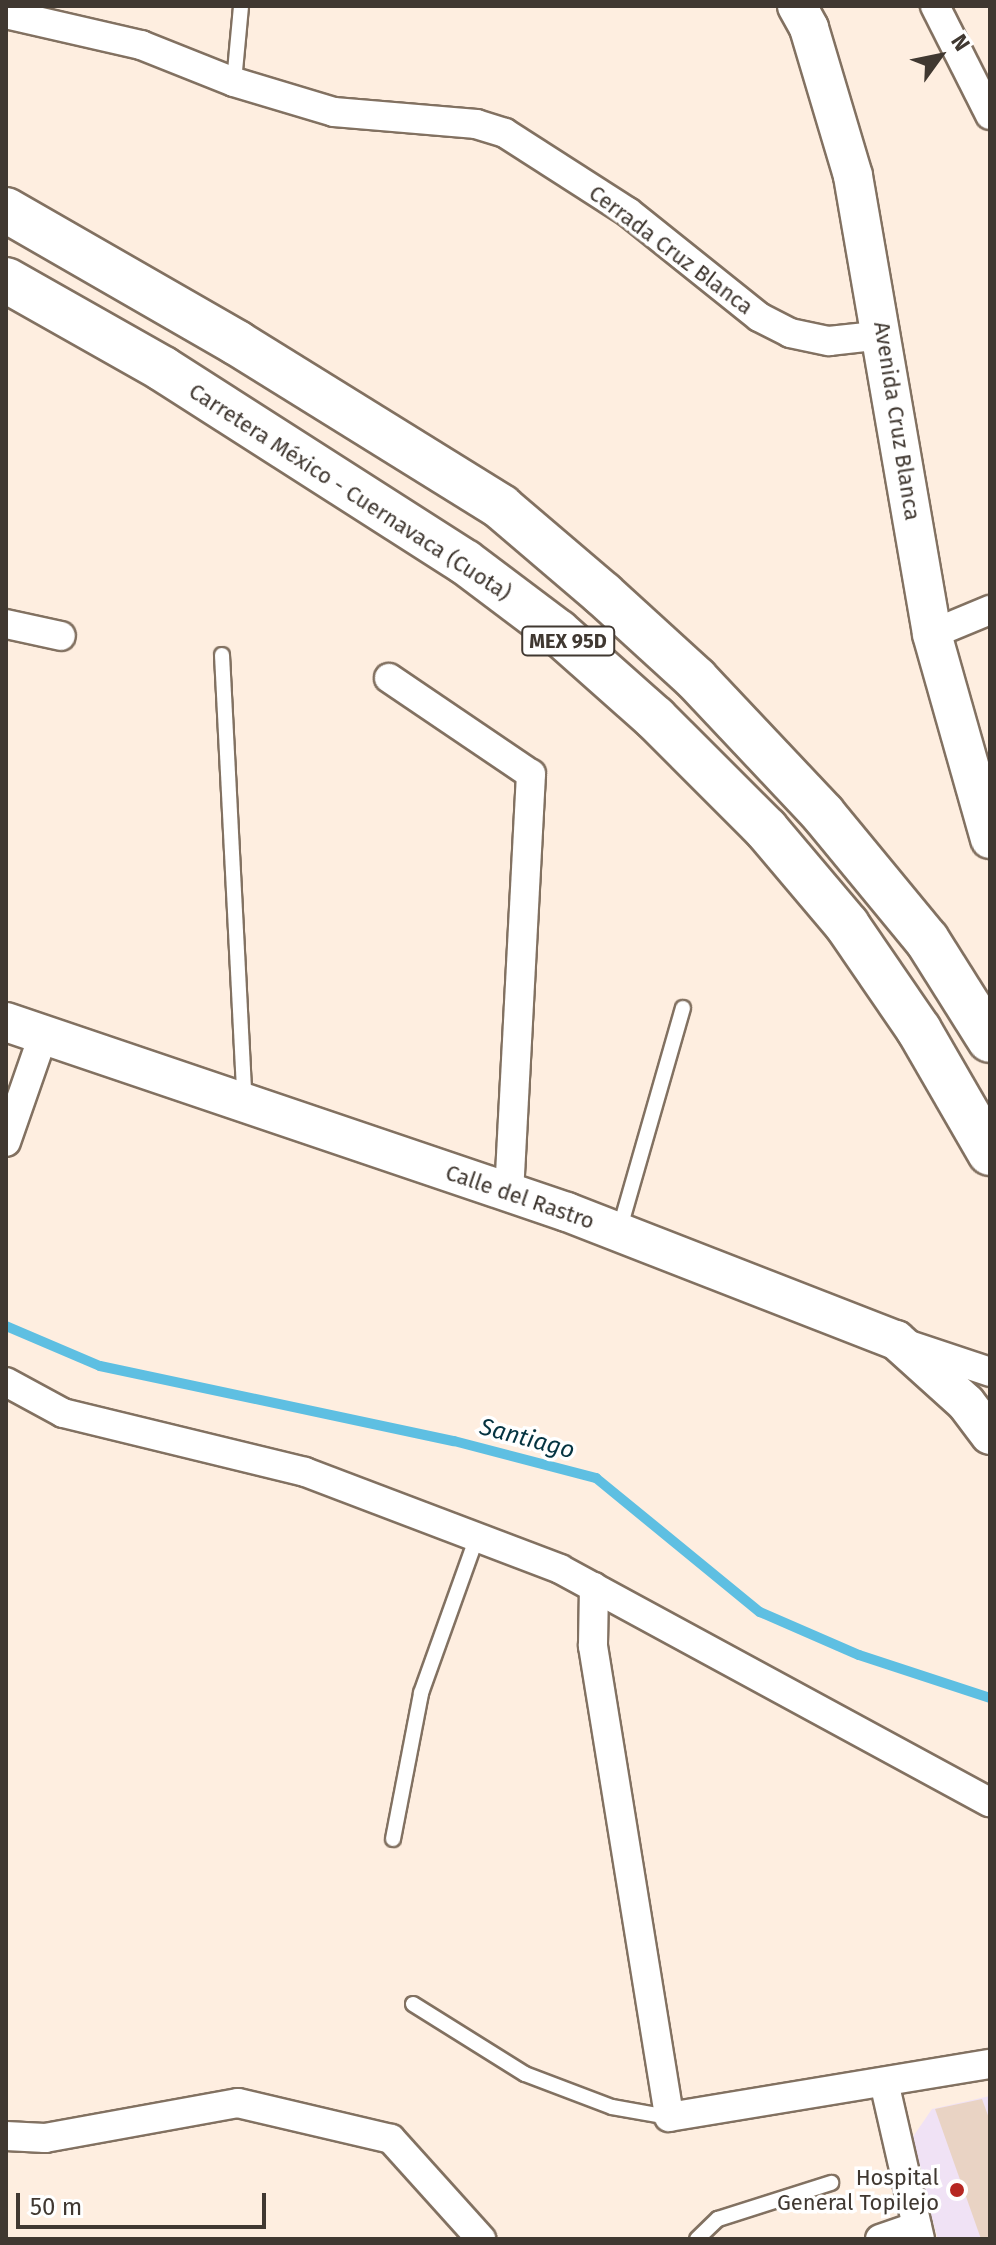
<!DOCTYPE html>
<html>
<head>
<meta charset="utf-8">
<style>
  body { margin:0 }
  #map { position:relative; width:996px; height:2245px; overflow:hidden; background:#feeee0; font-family:"Fira Sans",sans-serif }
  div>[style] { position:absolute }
  .medical>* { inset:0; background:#f0e2f5 }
  .stream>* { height:10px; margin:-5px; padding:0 5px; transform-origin:5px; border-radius:5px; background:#5ebfe2 }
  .building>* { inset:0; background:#e9d3c4 }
  .roads { filter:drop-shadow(2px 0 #827161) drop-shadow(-2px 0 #827161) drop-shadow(0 2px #827161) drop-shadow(0 -2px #827161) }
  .lane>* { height:14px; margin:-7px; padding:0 7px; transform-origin:7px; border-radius:7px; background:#fff }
  .street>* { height:28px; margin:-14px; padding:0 14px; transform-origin:14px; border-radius:14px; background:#fff }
  .secondary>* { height:38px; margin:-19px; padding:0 19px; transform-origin:19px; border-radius:19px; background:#fff }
  .highway>* { height:44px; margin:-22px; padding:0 22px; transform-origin:22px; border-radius:22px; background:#fff }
  .dots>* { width:22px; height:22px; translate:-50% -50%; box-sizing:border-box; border:4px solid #fff; border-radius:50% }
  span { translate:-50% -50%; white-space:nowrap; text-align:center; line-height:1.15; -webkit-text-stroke:7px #fff; paint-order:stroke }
  .shield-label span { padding:2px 6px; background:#fff; border:2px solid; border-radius:6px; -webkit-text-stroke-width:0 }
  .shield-label { font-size:20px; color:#403831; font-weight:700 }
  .street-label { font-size:22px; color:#403831 }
  .poi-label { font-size:22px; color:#403831 }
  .right { translate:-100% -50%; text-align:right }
  .water-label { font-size:24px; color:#043341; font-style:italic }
  .frame { position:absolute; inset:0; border:8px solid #403831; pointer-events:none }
  .north { position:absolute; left:900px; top:16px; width:80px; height:80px; -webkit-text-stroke:6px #fff; paint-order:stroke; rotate:57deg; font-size:22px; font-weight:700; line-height:32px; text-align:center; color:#403831 }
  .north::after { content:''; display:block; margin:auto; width:28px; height:36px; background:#403831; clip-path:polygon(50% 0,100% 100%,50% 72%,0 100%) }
  .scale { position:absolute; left:16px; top:2193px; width:250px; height:36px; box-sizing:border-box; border:4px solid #403831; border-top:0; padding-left:10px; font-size:24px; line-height:28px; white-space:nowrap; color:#403831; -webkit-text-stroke:6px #fff; paint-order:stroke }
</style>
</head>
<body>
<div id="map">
  <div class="medical">
    <div style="clip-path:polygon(990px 2096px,990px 2239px,938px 2239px,910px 2141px,932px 2109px)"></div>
  </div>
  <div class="stream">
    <div style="left:6px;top:1326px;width:102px;rotate:23.1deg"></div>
    <div style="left:100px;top:1366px;width:362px;rotate:12deg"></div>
    <div style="left:454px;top:1441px;width:147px;rotate:14.6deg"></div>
    <div style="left:596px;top:1478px;width:212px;rotate:39.3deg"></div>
    <div style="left:760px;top:1612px;width:108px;rotate:23.5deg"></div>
    <div style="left:859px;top:1655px;width:138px;rotate:18.2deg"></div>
  </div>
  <div class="building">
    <div style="clip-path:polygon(982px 2099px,990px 2121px,990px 2239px,981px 2239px,935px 2109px)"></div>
  </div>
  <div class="roads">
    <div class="lane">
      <div style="left:234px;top:82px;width:76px;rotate:-84.7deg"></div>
      <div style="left:222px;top:655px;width:448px;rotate:87.1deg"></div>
      <div style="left:619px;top:1231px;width:232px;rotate:-74deg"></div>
      <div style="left:393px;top:1839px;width:149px;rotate:-79.1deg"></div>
      <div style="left:421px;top:1693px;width:166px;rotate:-70.3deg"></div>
      <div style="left:413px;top:2004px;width:132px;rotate:32deg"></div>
      <div style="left:525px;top:2074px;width:93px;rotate:20.8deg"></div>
      <div style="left:612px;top:2107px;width:58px;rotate:10deg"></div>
      <div style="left:697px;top:2239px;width:29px;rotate:-44deg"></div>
      <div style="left:718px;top:2219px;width:119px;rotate:-17.7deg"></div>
    </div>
    <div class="street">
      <div style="left:935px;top:6px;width:122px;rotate:63.2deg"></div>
      <div style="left:6px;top:14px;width:139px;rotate:12.9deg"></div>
      <div style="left:141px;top:45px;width:100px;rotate:21.7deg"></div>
      <div style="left:234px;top:82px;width:104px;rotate:16.7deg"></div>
      <div style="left:334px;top:112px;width:143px;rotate:4.8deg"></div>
      <div style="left:476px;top:124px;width:30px;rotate:17deg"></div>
      <div style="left:505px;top:133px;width:146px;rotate:32.7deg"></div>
      <div style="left:628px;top:212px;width:168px;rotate:38.7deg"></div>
      <div style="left:759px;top:317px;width:35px;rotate:27deg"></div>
      <div style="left:790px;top:333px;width:40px;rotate:12deg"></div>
      <div style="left:829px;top:341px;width:54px;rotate:-6.3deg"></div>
      <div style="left:6px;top:624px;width:56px;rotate:12.3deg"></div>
      <div style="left:932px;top:634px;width:63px;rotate:-22.5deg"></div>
      <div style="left:389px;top:678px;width:171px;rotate:34.1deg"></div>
      <div style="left:531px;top:774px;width:419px;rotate:93deg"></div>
      <div style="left:6px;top:1142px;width:112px;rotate:-70.8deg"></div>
      <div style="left:912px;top:1346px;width:82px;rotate:18.4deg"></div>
      <div style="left:6px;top:1382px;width:65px;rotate:28.5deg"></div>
      <div style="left:63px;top:1413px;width:249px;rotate:13.7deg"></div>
      <div style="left:305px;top:1472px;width:273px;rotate:20.8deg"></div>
      <div style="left:560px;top:1569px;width:489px;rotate:28.5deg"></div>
      <div style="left:594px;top:1587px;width:59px;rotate:91deg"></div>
      <div style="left:593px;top:1646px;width:477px;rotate:80.8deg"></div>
      <div style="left:669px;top:2117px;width:325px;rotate:-9.4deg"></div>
      <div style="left:884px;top:2082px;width:161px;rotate:77.1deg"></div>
      <div style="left:6px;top:2136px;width:39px;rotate:3deg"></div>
      <div style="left:45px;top:2138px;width:196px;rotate:-10.3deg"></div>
      <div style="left:238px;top:2103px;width:157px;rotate:13.2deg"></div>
      <div style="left:391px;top:2139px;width:135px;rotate:48deg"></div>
      <div style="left:880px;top:2239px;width:39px;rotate:-19deg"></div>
    </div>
    <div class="secondary">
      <div style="left:797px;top:6px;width:25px;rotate:61deg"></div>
      <div style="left:809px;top:28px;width:154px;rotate:73.4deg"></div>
      <div style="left:853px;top:176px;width:465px;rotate:80.2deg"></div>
      <div style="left:932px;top:634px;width:213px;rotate:74.2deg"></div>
      <div style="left:6px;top:1022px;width:592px;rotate:18.71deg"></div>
      <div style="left:567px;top:1212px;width:353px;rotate:21.3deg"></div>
      <div style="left:896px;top:1340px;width:94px;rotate:42deg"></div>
      <div style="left:966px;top:1403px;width:40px;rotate:53deg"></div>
    </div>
    <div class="highway">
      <div style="left:6px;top:210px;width:267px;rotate:29.9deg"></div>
      <div style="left:237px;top:343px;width:311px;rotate:31.8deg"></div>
      <div style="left:501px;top:507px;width:134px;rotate:40.5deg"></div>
      <div style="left:603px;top:594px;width:126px;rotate:42.4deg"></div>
      <div style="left:696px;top:679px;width:185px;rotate:46.7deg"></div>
      <div style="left:823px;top:814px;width:163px;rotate:50.5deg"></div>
      <div style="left:927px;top:940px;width:118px;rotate:57.8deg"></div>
      <div style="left:6px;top:280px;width:180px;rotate:29.5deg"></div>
      <div style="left:163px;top:369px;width:358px;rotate:32.6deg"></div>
      <div style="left:465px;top:562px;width:116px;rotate:37deg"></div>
      <div style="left:558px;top:632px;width:130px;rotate:41.6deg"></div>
      <div style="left:655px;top:718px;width:157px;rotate:45deg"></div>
      <div style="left:766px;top:829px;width:126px;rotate:49.8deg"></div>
      <div style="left:847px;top:925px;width:127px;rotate:55.6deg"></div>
      <div style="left:919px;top:1030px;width:142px;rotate:60deg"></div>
    </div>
  </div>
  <div class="dots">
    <div style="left:957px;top:2190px;background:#b62722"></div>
  </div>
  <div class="shield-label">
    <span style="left:568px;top:641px">MEX 95D</span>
  </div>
  <div class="street-label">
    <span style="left:671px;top:250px;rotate:37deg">Cerrada Cruz Blanca</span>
    <span style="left:897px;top:421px;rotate:81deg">Avenida Cruz Blanca</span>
    <span style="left:350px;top:492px;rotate:33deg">Carretera México - Cuernavaca (Cuota)</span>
    <span style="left:520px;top:1197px;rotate:19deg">Calle del Rastro</span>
  </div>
  <div class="poi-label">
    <span class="right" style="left:939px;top:2190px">Hospital<br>General Topilejo</span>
  </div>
  <div class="water-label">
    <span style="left:527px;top:1439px;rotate:15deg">Santiago</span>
  </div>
  <div class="frame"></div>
  <div class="north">N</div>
  <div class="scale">50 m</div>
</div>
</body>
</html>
